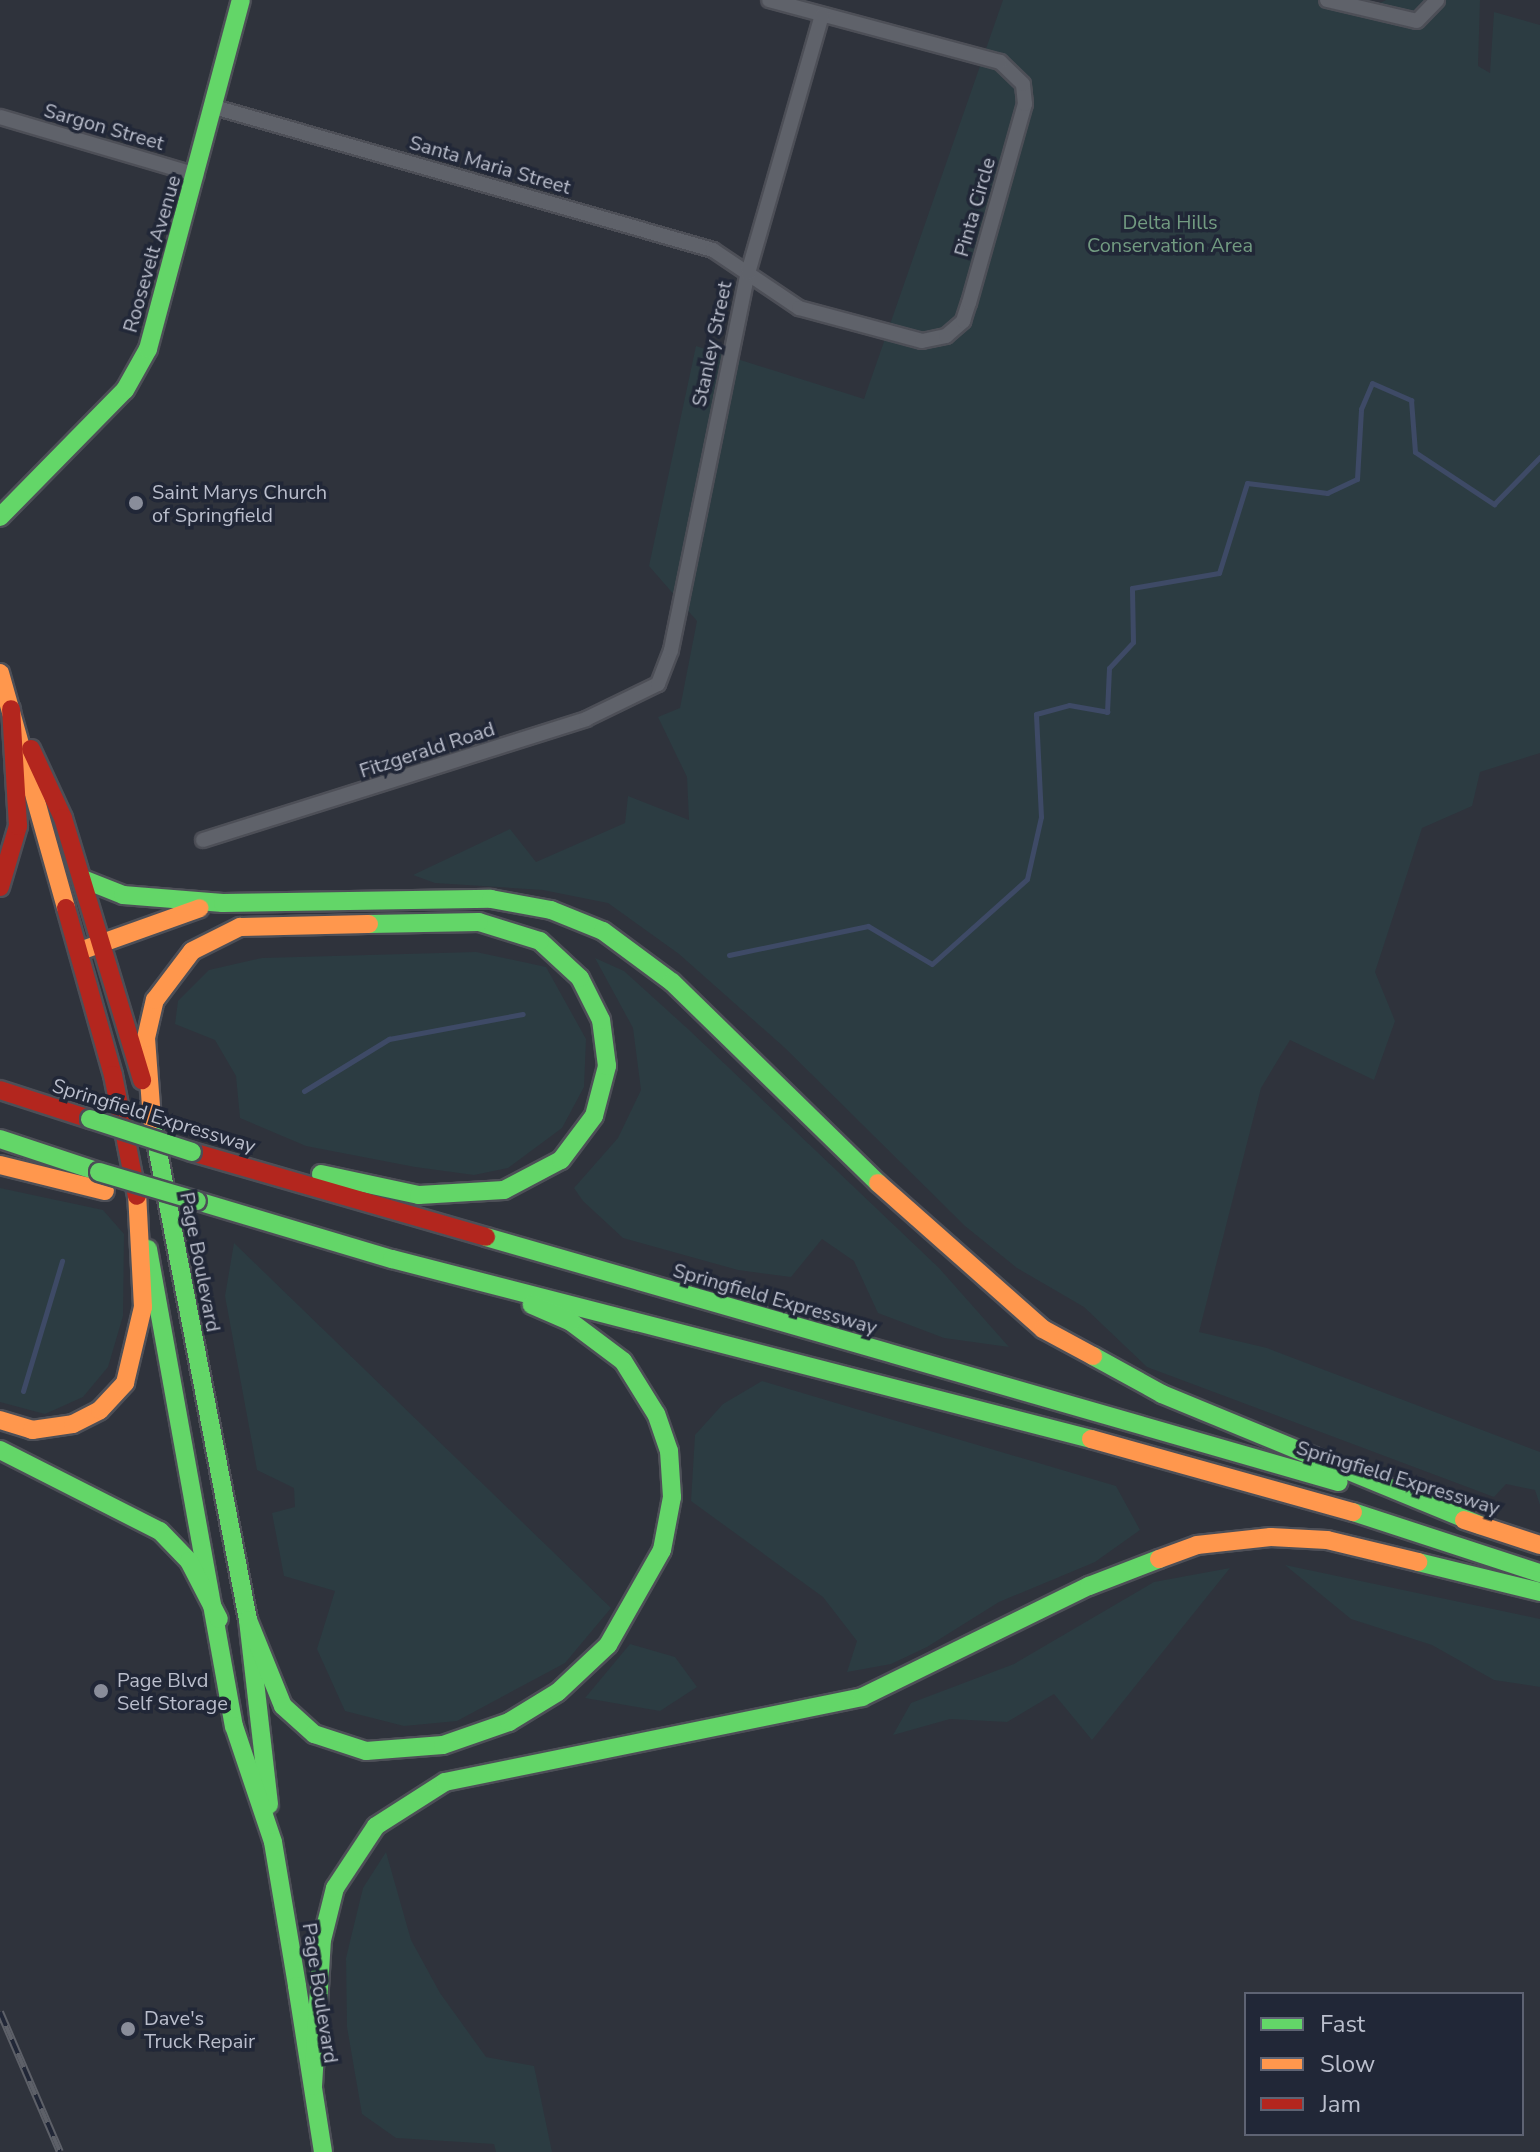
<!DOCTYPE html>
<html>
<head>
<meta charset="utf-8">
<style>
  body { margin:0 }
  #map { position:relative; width:1540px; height:2152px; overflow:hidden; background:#2f333c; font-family:"Nunito Sans",sans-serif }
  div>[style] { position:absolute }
  .green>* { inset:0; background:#2c3c42 }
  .stream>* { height:5px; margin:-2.5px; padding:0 2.5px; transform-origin:2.5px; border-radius:2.5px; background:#3e4a66 }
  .roads { filter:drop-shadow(2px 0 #4d4f57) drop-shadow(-2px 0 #4d4f57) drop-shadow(0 2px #4d4f57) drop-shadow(0 -2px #4d4f57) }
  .street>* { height:14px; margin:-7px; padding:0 7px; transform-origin:7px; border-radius:7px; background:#5f626a }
  .fast>* { height:18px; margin:-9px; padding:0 9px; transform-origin:9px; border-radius:9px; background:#63d668 }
  .slow>* { height:18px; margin:-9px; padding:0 9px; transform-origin:9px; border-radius:9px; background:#ff974d }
  .jam>* { height:18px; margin:-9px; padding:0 9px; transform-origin:9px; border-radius:9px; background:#b3261e }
  .rail>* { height:8px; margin-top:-4px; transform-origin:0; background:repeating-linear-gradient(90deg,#212737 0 15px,#5d6068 0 30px); box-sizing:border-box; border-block:2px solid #5d6068 }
  .bridges { filter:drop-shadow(2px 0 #4b4e57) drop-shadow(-2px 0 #4b4e57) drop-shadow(0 2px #4b4e57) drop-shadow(0 -2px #4b4e57) }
  .fast-bridge>* { height:18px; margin:-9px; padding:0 9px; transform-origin:9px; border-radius:9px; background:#63d668 }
  .dots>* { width:22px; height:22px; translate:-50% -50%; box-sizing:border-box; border:4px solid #212737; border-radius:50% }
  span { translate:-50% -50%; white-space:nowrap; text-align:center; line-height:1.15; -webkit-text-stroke:7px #212737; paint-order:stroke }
  .street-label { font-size:20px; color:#babecc }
  .park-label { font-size:20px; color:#729b81 }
  .poi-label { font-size:20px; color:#babecc }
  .left { translate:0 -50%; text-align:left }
  .legend { position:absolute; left:1244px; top:1992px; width:280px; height:144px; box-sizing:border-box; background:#212737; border:2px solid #5e6373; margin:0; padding:10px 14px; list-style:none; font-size:24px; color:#babecc }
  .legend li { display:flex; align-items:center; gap:16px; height:40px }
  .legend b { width:40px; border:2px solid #5e6373 }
</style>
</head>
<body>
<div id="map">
  <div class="green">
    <div style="clip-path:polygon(1003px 0,1356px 0,1374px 6px,1386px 0,1480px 0,1478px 66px,1490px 73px,1494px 12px,1540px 25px,1540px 753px,1480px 772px,1472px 806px,1422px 828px,1375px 972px,1395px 1021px,1374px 1080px,1290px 1040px,1261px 1088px,1199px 1332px,1267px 1348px,1540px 1452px,1540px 1505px,1535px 1490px,1506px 1484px,1494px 1497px,1147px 1367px,1084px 1307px,1017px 1268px,965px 1226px,785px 1048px,679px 954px,608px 903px,543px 890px,435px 883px,413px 875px,510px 829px,536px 862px,625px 823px,628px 796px,689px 820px,687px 777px,658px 717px,680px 708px,697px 621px,649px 566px,696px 346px,864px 399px)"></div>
    <div style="clip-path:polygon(476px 952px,546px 967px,586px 1039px,584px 1087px,562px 1128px,508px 1168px,474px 1175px,415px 1167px,306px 1146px,240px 1118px,236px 1076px,215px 1040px,175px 1024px,178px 1001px,209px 970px,262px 958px)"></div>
    <div style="clip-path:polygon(595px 958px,624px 971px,688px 1029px,939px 1268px,1009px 1347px,944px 1338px,878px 1313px,854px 1261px,822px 1239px,791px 1277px,738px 1270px,623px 1238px,583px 1201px,574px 1188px,618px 1138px,641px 1090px,633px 1028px)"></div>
    <div style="clip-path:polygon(0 1188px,103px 1210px,124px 1234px,123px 1316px,108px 1367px,83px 1397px,45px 1414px,0 1402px)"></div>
    <div style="clip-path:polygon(234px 1243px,611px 1608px,565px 1663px,457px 1721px,404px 1726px,345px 1711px,317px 1649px,335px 1591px,284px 1576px,272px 1513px,295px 1507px,294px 1488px,257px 1470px,225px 1296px)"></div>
    <div style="clip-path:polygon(762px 1381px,1116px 1486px,1140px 1530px,1095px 1562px,999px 1602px,927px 1647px,891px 1664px,847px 1672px,857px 1641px,823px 1597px,691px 1501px,695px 1435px,723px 1404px)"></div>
    <div style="clip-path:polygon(1285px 1565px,1540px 1619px,1540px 1687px,1494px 1680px,1432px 1645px,1351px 1619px)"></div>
    <div style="clip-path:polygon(1230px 1568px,1092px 1740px,1054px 1694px,1007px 1722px,950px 1719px,893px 1735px,911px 1703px,1014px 1664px,1154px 1582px)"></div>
    <div style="clip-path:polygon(630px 1644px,675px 1657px,697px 1687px,660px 1711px,585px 1698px)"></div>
    <div style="clip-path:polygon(386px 1852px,411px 1940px,440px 1993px,486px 2057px,534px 2066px,552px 2152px,496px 2152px,494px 2144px,396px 2138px,362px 2114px,347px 2027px,346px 1958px,363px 1888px)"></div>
  </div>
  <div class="stream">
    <div style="left:729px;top:955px;width:142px;rotate:-11.8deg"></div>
    <div style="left:868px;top:926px;width:74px;rotate:30.7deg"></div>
    <div style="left:932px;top:964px;width:127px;rotate:-41.8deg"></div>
    <div style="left:1027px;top:879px;width:64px;rotate:-77.3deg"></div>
    <div style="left:1041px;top:817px;width:103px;rotate:-92.8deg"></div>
    <div style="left:1036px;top:714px;width:34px;rotate:-15deg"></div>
    <div style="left:1069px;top:705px;width:39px;rotate:10deg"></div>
    <div style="left:1107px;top:712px;width:44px;rotate:-87.4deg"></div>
    <div style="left:1109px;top:668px;width:35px;rotate:-47deg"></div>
    <div style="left:1133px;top:642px;width:54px;rotate:-91.1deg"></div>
    <div style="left:1132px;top:588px;width:88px;rotate:-9.8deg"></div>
    <div style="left:1219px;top:573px;width:94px;rotate:-72.7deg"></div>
    <div style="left:1247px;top:483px;width:81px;rotate:7.1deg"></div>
    <div style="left:1327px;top:493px;width:33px;rotate:-25deg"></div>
    <div style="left:1357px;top:479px;width:70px;rotate:-86.7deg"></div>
    <div style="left:1361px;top:409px;width:28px;rotate:-67deg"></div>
    <div style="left:1372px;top:383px;width:43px;rotate:23.6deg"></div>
    <div style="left:1411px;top:400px;width:52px;rotate:85.6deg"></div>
    <div style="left:1415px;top:452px;width:95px;rotate:33.4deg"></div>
    <div style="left:1494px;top:504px;width:66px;rotate:-45.6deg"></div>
    <div style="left:304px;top:1091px;width:100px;rotate:-31.5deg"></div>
    <div style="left:389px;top:1039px;width:136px;rotate:-10.6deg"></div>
    <div style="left:23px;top:1391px;width:136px;rotate:-73.3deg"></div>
  </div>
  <div class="roads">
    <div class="street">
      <div style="left:1327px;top:0;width:92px;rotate:13.1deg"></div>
      <div style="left:1417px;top:21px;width:29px;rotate:-46deg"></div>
      <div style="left:214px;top:107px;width:519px;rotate:15.99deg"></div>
      <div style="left:713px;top:250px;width:104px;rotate:34deg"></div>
      <div style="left:799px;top:308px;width:127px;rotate:15deg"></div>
      <div style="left:922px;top:341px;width:25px;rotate:-12deg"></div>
      <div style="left:946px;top:336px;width:23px;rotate:-41deg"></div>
      <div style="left:963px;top:321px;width:19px;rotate:-72deg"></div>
      <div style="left:969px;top:303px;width:207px;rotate:-74.3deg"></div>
      <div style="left:1025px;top:104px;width:20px;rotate:-96deg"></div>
      <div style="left:1023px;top:84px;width:32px;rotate:-136deg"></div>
      <div style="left:1000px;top:62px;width:239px;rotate:-165deg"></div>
      <div style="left:0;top:117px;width:205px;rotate:16.4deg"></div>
      <div style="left:203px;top:840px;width:402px;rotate:-17.5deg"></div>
      <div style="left:586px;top:719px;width:80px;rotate:-25.9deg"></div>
      <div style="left:658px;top:684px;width:36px;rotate:-69deg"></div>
      <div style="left:671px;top:650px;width:385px;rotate:-78.5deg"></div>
      <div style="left:748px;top:273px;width:268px;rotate:-74deg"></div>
    </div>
    <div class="fast">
      <div style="left:0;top:517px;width:178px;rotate:-45.5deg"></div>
      <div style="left:125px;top:390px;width:47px;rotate:-60.7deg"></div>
      <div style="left:148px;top:349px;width:361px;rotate:-75.1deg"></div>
      <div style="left:83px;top:879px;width:43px;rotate:21.8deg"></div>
      <div style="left:123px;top:895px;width:100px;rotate:4.6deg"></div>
      <div style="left:223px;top:903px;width:268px;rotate:-0.9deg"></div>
      <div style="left:491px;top:899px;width:61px;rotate:10.4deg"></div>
      <div style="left:551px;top:910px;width:56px;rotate:22deg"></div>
      <div style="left:603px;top:931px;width:86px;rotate:36.5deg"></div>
      <div style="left:672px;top:982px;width:288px;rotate:44.3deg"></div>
      <div style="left:153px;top:1126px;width:503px;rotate:79.11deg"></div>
      <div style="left:248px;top:1620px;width:186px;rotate:83.5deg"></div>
      <div style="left:0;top:1139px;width:104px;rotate:18.4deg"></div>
      <div style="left:321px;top:1174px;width:100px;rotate:12.1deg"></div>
      <div style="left:419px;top:1195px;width:85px;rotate:-3.4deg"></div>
      <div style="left:504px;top:1190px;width:64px;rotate:-27.8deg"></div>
      <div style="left:561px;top:1160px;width:55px;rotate:-53.1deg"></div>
      <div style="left:594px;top:1116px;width:52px;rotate:-75.4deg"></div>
      <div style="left:607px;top:1066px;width:46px;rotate:-97.4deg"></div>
      <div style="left:601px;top:1020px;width:47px;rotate:-116.6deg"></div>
      <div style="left:580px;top:978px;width:54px;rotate:-137.2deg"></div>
      <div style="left:540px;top:941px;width:64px;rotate:-162.7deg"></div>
      <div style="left:479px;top:922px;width:110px;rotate:179deg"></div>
      <div style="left:197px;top:1201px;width:203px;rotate:16.6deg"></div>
      <div style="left:392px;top:1259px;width:722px;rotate:14.44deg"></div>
      <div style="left:486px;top:1237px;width:887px;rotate:16.04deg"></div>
      <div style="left:148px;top:1249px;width:485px;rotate:79.8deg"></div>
      <div style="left:234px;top:1726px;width:122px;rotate:71.4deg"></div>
      <div style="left:1093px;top:1356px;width:79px;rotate:28.8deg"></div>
      <div style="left:1162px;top:1394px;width:344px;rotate:22.4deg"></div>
      <div style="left:0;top:1450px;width:179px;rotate:26.9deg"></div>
      <div style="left:160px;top:1531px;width:42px;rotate:46deg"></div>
      <div style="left:189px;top:1561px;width:65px;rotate:62.7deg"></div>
      <div style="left:1353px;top:1512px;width:197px;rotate:18.1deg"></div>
      <div style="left:1418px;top:1562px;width:126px;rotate:13.8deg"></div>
      <div style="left:248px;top:1620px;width:93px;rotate:67.9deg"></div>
      <div style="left:283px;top:1706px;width:42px;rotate:42.1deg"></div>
      <div style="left:314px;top:1734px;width:55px;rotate:18.1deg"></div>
      <div style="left:366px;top:1751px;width:77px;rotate:-4.5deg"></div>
      <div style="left:443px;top:1745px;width:70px;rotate:-19.2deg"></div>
      <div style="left:509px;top:1722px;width:57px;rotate:-31.5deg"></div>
      <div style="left:558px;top:1692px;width:69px;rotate:-43.2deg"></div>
      <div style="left:608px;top:1645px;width:109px;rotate:-60.4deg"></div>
      <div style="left:662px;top:1550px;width:54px;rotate:-79.3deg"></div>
      <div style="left:672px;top:1497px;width:46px;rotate:-93.7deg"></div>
      <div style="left:669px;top:1451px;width:39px;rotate:-109deg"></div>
      <div style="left:656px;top:1414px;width:62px;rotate:-121.9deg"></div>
      <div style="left:623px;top:1361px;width:65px;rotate:-143.1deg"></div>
      <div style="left:571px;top:1322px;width:43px;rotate:-156.4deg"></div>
      <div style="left:273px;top:1842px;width:146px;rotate:80.5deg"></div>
      <div style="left:297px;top:1986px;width:168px;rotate:81.1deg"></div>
      <div style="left:313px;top:2086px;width:146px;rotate:-86.5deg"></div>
      <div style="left:322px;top:1940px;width:54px;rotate:-76deg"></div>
      <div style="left:335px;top:1888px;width:74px;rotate:-56.5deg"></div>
      <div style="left:376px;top:1826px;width:82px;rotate:-32.5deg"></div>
      <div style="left:445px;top:1782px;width:426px;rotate:-11.5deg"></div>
      <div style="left:862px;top:1697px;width:253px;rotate:-26.1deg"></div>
      <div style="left:1089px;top:1586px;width:75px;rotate:-21.1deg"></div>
    </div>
    <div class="slow">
      <div style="left:0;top:673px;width:244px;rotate:74.3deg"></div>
      <div style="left:80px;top:951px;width:127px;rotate:-19.7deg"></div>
      <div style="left:152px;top:1120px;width:82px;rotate:-94.2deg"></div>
      <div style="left:146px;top:1038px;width:39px;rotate:-77deg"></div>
      <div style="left:155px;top:1000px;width:61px;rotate:-52.9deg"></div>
      <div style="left:192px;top:951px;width:54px;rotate:-26.6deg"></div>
      <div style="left:240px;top:927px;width:129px;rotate:-1.3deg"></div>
      <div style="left:0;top:1165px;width:108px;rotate:13.9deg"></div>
      <div style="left:878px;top:1183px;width:220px;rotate:41.5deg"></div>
      <div style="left:1043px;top:1329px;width:57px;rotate:28.4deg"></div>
      <div style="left:0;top:1420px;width:34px;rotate:17deg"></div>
      <div style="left:32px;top:1430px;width:41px;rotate:-8.3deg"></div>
      <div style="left:73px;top:1424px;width:30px;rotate:-27deg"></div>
      <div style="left:100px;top:1410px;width:37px;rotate:-47deg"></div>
      <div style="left:125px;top:1383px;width:78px;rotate:-76.7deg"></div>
      <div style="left:143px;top:1307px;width:114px;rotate:-93deg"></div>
      <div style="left:1091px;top:1439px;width:272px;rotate:15.6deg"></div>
      <div style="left:1464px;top:1520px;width:80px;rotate:18.2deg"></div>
      <div style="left:1159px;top:1559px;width:40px;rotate:-20.2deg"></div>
      <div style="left:1197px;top:1545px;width:74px;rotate:-6.2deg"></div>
      <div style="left:1271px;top:1537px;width:56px;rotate:3.1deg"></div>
      <div style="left:1327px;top:1540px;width:94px;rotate:13.6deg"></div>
    </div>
    <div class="jam">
      <div style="left:31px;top:749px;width:76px;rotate:65.1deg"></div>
      <div style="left:63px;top:818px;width:274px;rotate:73.2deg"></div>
      <div style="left:0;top:887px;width:64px;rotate:-73.6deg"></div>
      <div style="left:18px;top:826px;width:117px;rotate:-93.4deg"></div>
      <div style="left:66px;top:908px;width:173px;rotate:74.3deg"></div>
      <div style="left:113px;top:1075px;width:123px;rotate:78.8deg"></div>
      <div style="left:0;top:1090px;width:95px;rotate:17.9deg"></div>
      <div style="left:192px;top:1152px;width:306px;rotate:16.1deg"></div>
    </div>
  </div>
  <div class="rail">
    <div style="left:0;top:2012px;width:152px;rotate:66.8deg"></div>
  </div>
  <div class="bridges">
    <div class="fast-bridge">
      <div style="left:90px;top:1119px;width:107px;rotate:17.9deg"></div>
      <div style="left:99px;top:1172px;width:102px;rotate:16.5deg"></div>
    </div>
  </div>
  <div class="dots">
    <div style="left:136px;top:503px;background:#898d9a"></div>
    <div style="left:101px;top:1691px;background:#898d9a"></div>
    <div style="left:128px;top:2029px;background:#898d9a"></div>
  </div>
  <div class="street-label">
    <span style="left:104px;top:127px;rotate:16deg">Sargon Street</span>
    <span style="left:490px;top:165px;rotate:16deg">Santa Maria Street</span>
    <span style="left:975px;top:207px;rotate:-74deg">Pinta Circle</span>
    <span style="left:152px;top:254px;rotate:-74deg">Roosevelt Avenue</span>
    <span style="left:712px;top:344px;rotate:-78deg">Stanley Street</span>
    <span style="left:427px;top:750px;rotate:-18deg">Fitzgerald Road</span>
    <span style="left:154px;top:1116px;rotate:17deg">Springfield Expressway</span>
    <span style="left:200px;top:1262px;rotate:79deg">Page Boulevard</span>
    <span style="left:775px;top:1299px;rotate:16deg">Springfield Expressway</span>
    <span style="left:1398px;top:1478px;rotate:17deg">Springfield Expressway</span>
    <span style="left:320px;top:1993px;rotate:81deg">Page Boulevard</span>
  </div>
  <div class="park-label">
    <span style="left:1170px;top:234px">Delta Hills<br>Conservation Area</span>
  </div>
  <div class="poi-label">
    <span class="left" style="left:152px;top:504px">Saint Marys Church<br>of Springfield</span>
    <span class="left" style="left:117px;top:1692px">Page Blvd<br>Self Storage</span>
    <span class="left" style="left:144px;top:2030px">Dave's<br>Truck Repair</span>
  </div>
  <ul class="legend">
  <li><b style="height:10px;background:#63d668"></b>Fast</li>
  <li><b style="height:10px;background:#ff974d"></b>Slow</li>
  <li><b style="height:10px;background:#b3261e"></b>Jam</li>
  </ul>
</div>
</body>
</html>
